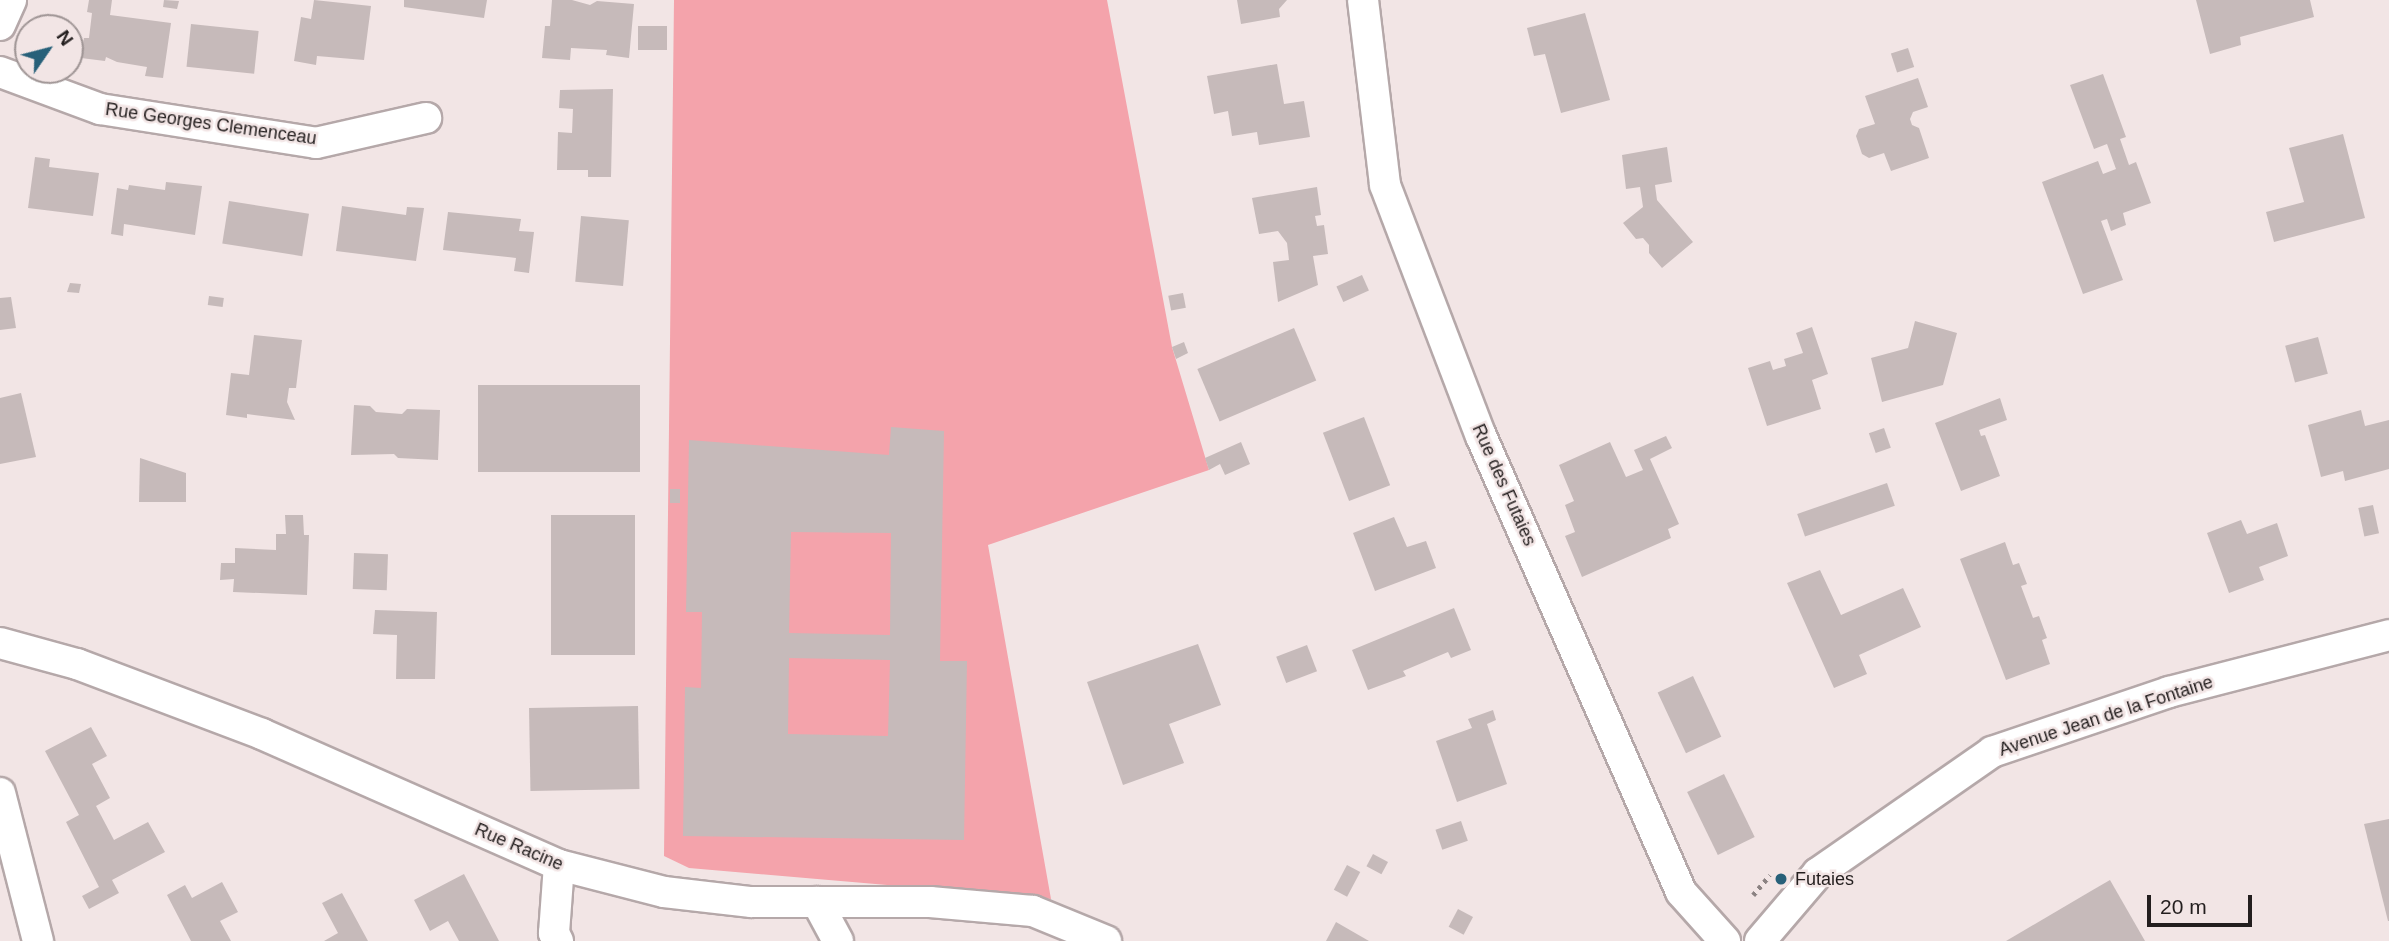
<!DOCTYPE html>
<html>
<head>
<meta charset="utf-8">
<style>
  body { margin:0 }
  #map { position:relative; width:2389px; height:941px; overflow:hidden; background:#f2e5e5; font-family:Helvetica,sans-serif }
  div>[style] { position:absolute }
  .green>* { inset:0; background:#f4a3ab }
  .building>* { inset:0; background:#c6baba; transform-origin:0 0 }
  .path>* { height:4.5px; margin-top:-2.25px; transform-origin:0; background:repeating-linear-gradient(90deg,#8b8282 0 3.5px,transparent 0 8.5px) }
  .roads { filter:drop-shadow(2px 0 #b5a8a9) drop-shadow(-2px 0 #b5a8a9) drop-shadow(0 2px #b5a8a9) drop-shadow(0 -2px #b5a8a9) }
  .minor>* { height:30px; margin:-15px; padding:0 15px; transform-origin:15px; border-radius:15px; background:#fff }
  .dots>* { width:19px; height:19px; translate:-50% -50%; box-sizing:border-box; border:4px solid #f2e5e5; border-radius:50% }
  span { translate:-50% -50%; white-space:nowrap; text-align:center; line-height:1.15; -webkit-text-stroke:5px #f2e5e5; paint-order:stroke }
  .street-label { font-size:18px; color:#231e1e }
  .poi-label { font-size:18px; color:#231e1e }
  .left { translate:0 -50%; text-align:left }
  .north { position:absolute; left:14px; top:14px; width:70px; height:70px; box-sizing:border-box; background:#f2e5e5; border:2px solid #9f9595; border-radius:50%; rotate:55deg; font-size:19px; font-weight:700; line-height:28px; text-align:center; color:#231e1e }
  .north::after { content:''; display:block; margin:auto; width:24px; height:32px; background:#276079; clip-path:polygon(50% 0,100% 100%,50% 72%,0 100%) }
  .scale { position:absolute; left:2147px; top:895px; width:105px; height:32px; box-sizing:border-box; border:4px solid #231e1e; border-top:0; padding-left:9px; font-size:21px; line-height:24px; white-space:nowrap; color:#231e1e; -webkit-text-stroke:5px #f2e5e5; paint-order:stroke }
</style>
</head>
<body>
<div id="map">
  <div class="green">
    <div style="clip-path:polygon(674px 0,1107px 0,1172px 347px,1209px 470px,988px 545px,1051px 899px,689px 868px,664px 856px)"></div>
  </div>
  <div class="building">
    <div style="clip-path:polygon(89px 0,112px 0,110px 15px,171px 23px,163px 78px,145px 76px,147px 67px,117px 62px,106px 57px,105px 61px,81px 58px,84px 38px,89px 38px,92px 13px,87px 12px)"></div>
    <div style="clip-path:polygon(164px 0,179px 1px,177px 9px,163px 7px)"></div>
    <div style="clip-path:polygon(314px 0,371px 6px,364px 60px,317px 56px,316px 65px,294px 61px,301px 17px,311px 19px)"></div>
    <div style="clip-path:polygon(404px 0,487px 0,484px 18px,404px 7px)"></div>
    <div style="clip-path:polygon(552px 0,572px 0,590px 5px,597px 1px,634px 4px,629px 58px,606px 55px,607px 50px,571px 48px,570px 60px,542px 58px,545px 26px,550px 26px)"></div>
    <div style="clip-path:polygon(1237px 0,1287px 0,1279px 9px,1280px 17px,1241px 24px)"></div>
    <div style="clip-path:polygon(2196px 0,2310px 0,2314px 17px,2240px 37px,2241px 45px,2210px 54px)"></div>
    <div style="clip-path:polygon(1585px 13px,1610px 100px,1561px 113px,1545px 54px,1534px 56px,1527px 28px)"></div>
    <div style="left:191px;top:24px;width:68px;height:43px;rotate:6deg"></div>
    <div style="left:667px;top:26px;width:24px;height:29px;rotate:90deg"></div>
    <div style="left:1908px;top:48px;width:20px;height:18px;rotate:72deg"></div>
    <div style="clip-path:polygon(1277px 64px,1284px 104px,1304px 101px,1310px 137px,1259px 145px,1257px 132px,1232px 136px,1228px 111px,1214px 114px,1207px 76px)"></div>
    <div style="clip-path:polygon(2103px 74px,2126px 137px,2120px 139px,2129px 165px,2136px 162px,2151px 203px,2123px 213px,2126px 225px,2111px 231px,2107px 219px,2101px 221px,2123px 280px,2083px 294px,2042px 182px,2098px 161px,2103px 174px,2116px 169px,2107px 144px,2094px 149px,2070px 85px)"></div>
    <div style="clip-path:polygon(1918px 78px,1928px 107px,1913px 112px,1910px 119px,1912px 125px,1919px 128px,1929px 158px,1891px 171px,1884px 153px,1869px 158px,1862px 154px,1856px 136px,1859px 129px,1875px 124px,1865px 96px)"></div>
    <div style="clip-path:polygon(613px 89px,611px 177px,588px 177px,588px 170px,557px 170px,558px 132px,572px 133px,573px 109px,559px 108px,560px 90px)"></div>
    <div style="clip-path:polygon(2343px 134px,2365px 218px,2274px 242px,2266px 212px,2304px 202px,2289px 148px)"></div>
    <div style="clip-path:polygon(1667px 147px,1672px 182px,1655px 185px,1657px 200px,1693px 242px,1662px 268px,1649px 253px,1649px 245px,1643px 238px,1636px 239px,1623px 223px,1643px 207px,1640px 187px,1626px 189px,1622px 155px)"></div>
    <div style="clip-path:polygon(35px 157px,50px 159px,49px 167px,99px 173px,93px 216px,28px 208px)"></div>
    <div style="clip-path:polygon(166px 182px,202px 186px,195px 235px,124px 224px,123px 236px,111px 234px,117px 188px,128px 190px,129px 185px,165px 190px)"></div>
    <div style="clip-path:polygon(1317px 187px,1321px 215px,1315px 216px,1317px 226px,1324px 225px,1328px 254px,1313px 256px,1318px 285px,1278px 302px,1273px 262px,1289px 260px,1287px 243px,1278px 231px,1259px 234px,1252px 198px)"></div>
    <div style="left:229px;top:201px;width:81px;height:43px;rotate:9deg"></div>
    <div style="clip-path:polygon(342px 206px,406px 215px,407px 207px,424px 208px,416px 261px,336px 251px)"></div>
    <div style="clip-path:polygon(448px 212px,521px 219px,519px 231px,534px 232px,529px 273px,514px 271px,516px 258px,443px 250px)"></div>
    <div style="left:581px;top:216px;width:48px;height:66px;rotate:5deg"></div>
    <div style="left:1362px;top:275px;width:17px;height:28px;rotate:66deg"></div>
    <div style="clip-path:polygon(70px 283px,81px 284px,79px 293px,67px 292px)"></div>
    <div style="left:1183px;top:293px;width:15px;height:15px;rotate:79deg"></div>
    <div style="left:209px;top:296px;width:15px;height:9px;rotate:8deg"></div>
    <div style="clip-path:polygon(11px 297px,16px 328px,0 330px,0 298px)"></div>
    <div style="clip-path:polygon(1915px 321px,1957px 333px,1943px 385px,1882px 402px,1871px 358px,1908px 348px)"></div>
    <div style="clip-path:polygon(1812px 327px,1828px 374px,1812px 380px,1821px 409px,1767px 426px,1748px 368px,1770px 361px,1773px 370px,1786px 366px,1784px 359px,1803px 353px,1796px 333px)"></div>
    <div style="left:1294px;top:328px;width:57px;height:105px;rotate:67deg"></div>
    <div style="clip-path:polygon(254px 335px,302px 340px,296px 388px,289px 388px,287px 402px,295px 420px,247px 414px,247px 418px,226px 415px,231px 373px,249px 375px)"></div>
    <div style="left:2318px;top:337px;width:38px;height:34px;rotate:75deg"></div>
    <div style="clip-path:polygon(1184px 342px,1188px 353px,1176px 359px,1172px 347px)"></div>
    <div style="left:478px;top:385px;width:162px;height:87px"></div>
    <div style="clip-path:polygon(21px 393px,36px 457px,0 464px,0 398px)"></div>
    <div style="clip-path:polygon(2000px 398px,2007px 420px,1979px 430px,1981px 436px,1985px 435px,2000px 476px,1961px 491px,1935px 423px)"></div>
    <div style="clip-path:polygon(354px 405px,370px 406px,376px 412px,402px 414px,407px 409px,440px 410px,438px 460px,398px 458px,394px 454px,351px 455px)"></div>
    <div style="clip-path:polygon(2361px 410px,2365px 426px,2389px 420px,2389px 469px,2345px 481px,2343px 471px,2321px 477px,2308px 425px)"></div>
    <div style="left:1364px;top:417px;width:73px;height:44px;rotate:69deg"></div>
    <div style="clip-path:polygon(evenodd,891px 427px,944px 431px,940px 661px,967px 661px,964px 840px,683px 836px,685px 687px,701px 688px,702px 612px,686px 612px,689px 440px,889px 455px,891px 427px,791px 532px,891px 533px,890px 635px,789px 633px,791px 532px,891px 427px,789px 658px,890px 660px,888px 736px,788px 734px,789px 658px)"></div>
    <div style="left:1884px;top:428px;width:21px;height:16px;rotate:71deg"></div>
    <div style="clip-path:polygon(1666px 436px,1672px 448px,1650px 459px,1679px 524px,1668px 529px,1671px 538px,1582px 577px,1565px 536px,1575px 532px,1565px 505px,1574px 501px,1559px 465px,1610px 442px,1626px 477px,1643px 470px,1634px 450px)"></div>
    <div style="clip-path:polygon(1241px 442px,1250px 464px,1225px 475px,1220px 464px,1209px 470px,1205px 458px)"></div>
    <div style="clip-path:polygon(140px 458px,186px 473px,186px 502px,139px 502px)"></div>
    <div style="left:1887px;top:483px;width:24px;height:95px;rotate:71deg"></div>
    <div style="left:670px;top:489px;width:10px;height:14px"></div>
    <div style="left:2373px;top:505px;width:29px;height:15px;rotate:78deg"></div>
    <div style="clip-path:polygon(285px 515px,303px 515px,304px 535px,309px 535px,307px 595px,233px 592px,234px 579px,220px 580px,221px 563px,235px 563px,235px 548px,276px 550px,276px 534px,286px 534px)"></div>
    <div style="left:551px;top:515px;width:84px;height:140px"></div>
    <div style="clip-path:polygon(1394px 517px,1407px 547px,1426px 541px,1436px 568px,1375px 591px,1353px 533px)"></div>
    <div style="clip-path:polygon(2241px 520px,2247px 534px,2277px 523px,2288px 556px,2259px 567px,2264px 580px,2229px 593px,2207px 533px)"></div>
    <div style="clip-path:polygon(2005px 542px,2013px 565px,2019px 563px,2027px 584px,2021px 586px,2033px 618px,2039px 616px,2047px 638px,2042px 640px,2050px 664px,2006px 680px,1960px 559px)"></div>
    <div style="left:354px;top:553px;width:34px;height:36px;rotate:2deg"></div>
    <div style="clip-path:polygon(1820px 570px,1841px 615px,1903px 588px,1921px 627px,1859px 655px,1867px 674px,1834px 688px,1787px 583px)"></div>
    <div style="clip-path:polygon(1454px 608px,1471px 650px,1451px 658px,1448px 652px,1403px 671px,1406px 676px,1368px 690px,1352px 650px)"></div>
    <div style="clip-path:polygon(375px 610px,437px 612px,435px 679px,396px 679px,397px 635px,373px 634px)"></div>
    <div style="clip-path:polygon(1198px 644px,1221px 705px,1169px 724px,1184px 763px,1123px 785px,1087px 682px)"></div>
    <div style="left:1307px;top:645px;width:28px;height:33px;rotate:69deg"></div>
    <div style="left:1693px;top:676px;width:67px;height:39px;rotate:65deg"></div>
    <div style="left:638px;top:706px;width:83px;height:109px;rotate:89deg"></div>
    <div style="clip-path:polygon(1493px 710px,1496px 720px,1487px 724px,1507px 784px,1457px 802px,1436px 741px,1472px 728px,1468px 719px)"></div>
    <div style="clip-path:polygon(91px 727px,107px 756px,92px 764px,110px 798px,96px 806px,114px 840px,148px 822px,165px 852px,112px 880px,119px 893px,89px 909px,82px 896px,99px 887px,66px 822px,79px 815px,45px 751px)"></div>
    <div style="left:1724px;top:774px;width:70px;height:41px;rotate:64deg"></div>
    <div style="clip-path:polygon(2389px 819px,2389px 921px,2388px 921px,2364px 824px)"></div>
    <div style="left:1461px;top:821px;width:21px;height:27px;rotate:71deg"></div>
    <div style="left:1373px;top:854px;width:17px;height:14px;rotate:28deg"></div>
    <div style="left:1347px;top:865px;width:15px;height:28px;rotate:28deg"></div>
    <div style="clip-path:polygon(464px 874px,499px 941px,459px 941px,448px 921px,430px 931px,414px 900px)"></div>
    <div style="clip-path:polygon(2110px 880px,2145px 941px,2006px 941px,2091px 891px)"></div>
    <div style="clip-path:polygon(222px 882px,238px 912px,220px 921px,231px 941px,191px 941px,167px 895px,185px 885px,192px 898px)"></div>
    <div style="clip-path:polygon(342px 893px,368px 941px,324px 941px,338px 933px,322px 903px)"></div>
    <div style="left:1458px;top:909px;width:17px;height:20px;rotate:28deg"></div>
    <div style="clip-path:polygon(1336px 922px,1369px 941px,1326px 941px)"></div>
  </div>
  <div class="path">
    <div style="left:1753px;top:895px;width:26px;rotate:-50deg"></div>
  </div>
  <div class="roads">
    <div class="minor">
      <div style="left:1363px;top:0;width:186px;rotate:83.2deg"></div>
      <div style="left:1385px;top:185px;width:269px;rotate:69.1deg"></div>
      <div style="left:1481px;top:436px;width:498px;rotate:66.3deg"></div>
      <div style="left:1681px;top:892px;width:66px;rotate:48.1deg"></div>
      <div style="left:0;top:25px;width:27px;rotate:-66deg"></div>
      <div style="left:0;top:72px;width:107px;rotate:20.3deg"></div>
      <div style="left:100px;top:109px;width:219px;rotate:8.9deg"></div>
      <div style="left:316px;top:143px;width:113px;rotate:-12.8deg"></div>
      <div style="left:0;top:643px;width:80px;rotate:15.3deg"></div>
      <div style="left:77px;top:664px;width:198px;rotate:20.7deg"></div>
      <div style="left:262px;top:734px;width:325px;rotate:23.8deg"></div>
      <div style="left:559px;top:865px;width:108px;rotate:14.4deg"></div>
      <div style="left:664px;top:892px;width:88px;rotate:6.6deg"></div>
      <div style="left:751px;top:902px;width:179px"></div>
      <div style="left:930px;top:902px;width:103px;rotate:5deg"></div>
      <div style="left:1033px;top:911px;width:79px;rotate:22.3deg"></div>
      <div style="left:0;top:793px;width:153px;rotate:75.6deg"></div>
      <div style="left:817px;top:902px;width:44px;rotate:61.7deg"></div>
      <div style="left:558px;top:941px;width:9px;rotate:-117deg"></div>
      <div style="left:554px;top:933px;width:68px;rotate:-85.8deg"></div>
      <div style="left:1760px;top:941px;width:89px;rotate:-49.5deg"></div>
      <div style="left:1818px;top:873px;width:212px;rotate:-34.8deg"></div>
      <div style="left:1992px;top:752px;width:187px;rotate:-18.7deg"></div>
      <div style="left:2169px;top:692px;width:227px;rotate:-14.5deg"></div>
    </div>
  </div>
  <div class="dots">
    <div style="left:1781px;top:879px;background:#276079"></div>
  </div>
  <div class="street-label">
    <span style="left:211px;top:124px;rotate:8deg">Rue Georges Clemenceau</span>
    <span style="left:1504px;top:485px;rotate:66deg">Rue des Futaies</span>
    <span style="left:2106px;top:716px;rotate:-18deg">Avenue Jean de la Fontaine</span>
    <span style="left:519px;top:847px;rotate:23deg">Rue Racine</span>
  </div>
  <div class="poi-label">
    <span class="left" style="left:1795px;top:879px">Futaies</span>
  </div>
  <div class="north">N</div>
  <div class="scale">20 m</div>
</div>
</body>
</html>
